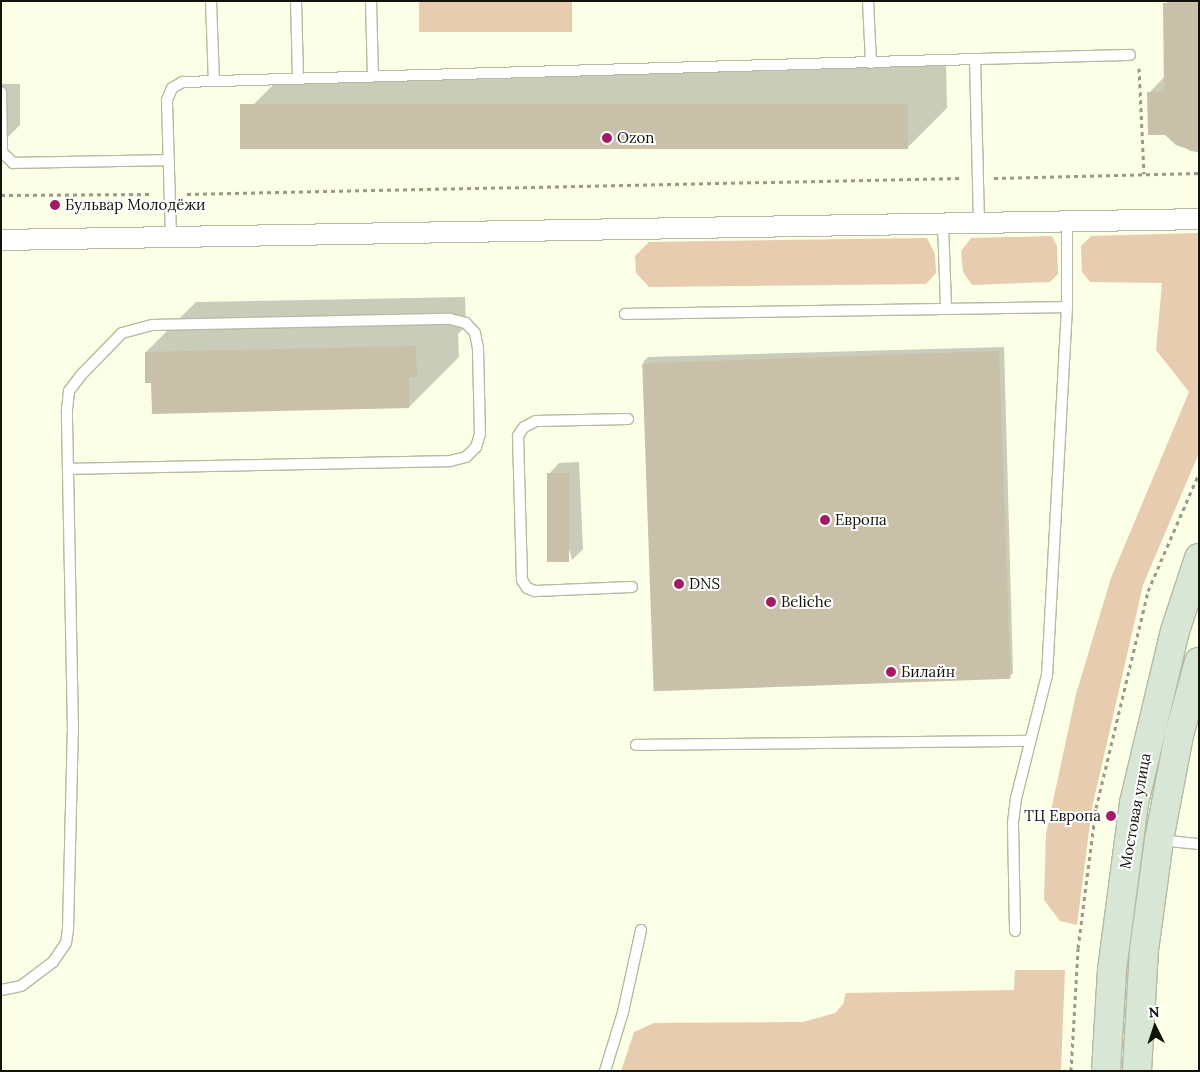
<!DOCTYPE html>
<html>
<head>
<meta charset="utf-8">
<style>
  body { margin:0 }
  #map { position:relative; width:1200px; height:1072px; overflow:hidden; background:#faffe6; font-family:Lora,serif }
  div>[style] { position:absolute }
  .green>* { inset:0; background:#e7ccb0; transform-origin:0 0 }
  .shadow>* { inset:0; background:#0003 }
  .building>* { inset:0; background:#c8c0a9; transform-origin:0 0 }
  .path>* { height:3px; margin-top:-1.5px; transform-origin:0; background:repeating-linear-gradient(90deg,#979a88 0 4px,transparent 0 8px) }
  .roads { filter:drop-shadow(1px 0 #b5baa2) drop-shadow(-1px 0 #b5baa2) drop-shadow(0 1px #b5baa2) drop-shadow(0 -1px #b5baa2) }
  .service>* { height:10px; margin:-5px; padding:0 5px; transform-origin:5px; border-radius:5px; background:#fff }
  .minor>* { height:20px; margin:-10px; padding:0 10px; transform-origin:10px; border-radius:10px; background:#fff }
  .secondary>* { height:28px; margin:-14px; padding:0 14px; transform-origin:14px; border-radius:14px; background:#d8e6d6 }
  .dots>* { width:14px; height:14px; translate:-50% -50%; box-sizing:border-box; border:2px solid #fff; border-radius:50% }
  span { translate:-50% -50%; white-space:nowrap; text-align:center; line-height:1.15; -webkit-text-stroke:4px #fff; paint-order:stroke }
  .poi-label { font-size:15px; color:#11120a }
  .left { translate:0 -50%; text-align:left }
  .right { translate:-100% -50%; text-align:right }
  .street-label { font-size:15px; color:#11120a }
  .frame { position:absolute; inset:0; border:2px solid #11120a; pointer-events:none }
  .north { position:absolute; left:1130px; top:1002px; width:50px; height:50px; -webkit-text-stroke:4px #fff; paint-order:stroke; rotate:356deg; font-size:14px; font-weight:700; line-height:20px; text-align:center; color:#11120a }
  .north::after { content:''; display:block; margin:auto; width:18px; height:22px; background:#11120a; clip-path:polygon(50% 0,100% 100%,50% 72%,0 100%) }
</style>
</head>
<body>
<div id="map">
  <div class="green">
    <div style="left:419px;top:1px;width:153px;height:31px"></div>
    <div style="clip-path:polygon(1199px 233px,1199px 453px,1143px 585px,1092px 808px,1077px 925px,1060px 921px,1044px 900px,1046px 834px,1076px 694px,1111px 578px,1189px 392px,1156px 350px,1162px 283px,1090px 282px,1082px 272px,1081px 246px,1091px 236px)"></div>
    <div style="clip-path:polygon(1052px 236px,1057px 246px,1058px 274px,1050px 282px,972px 285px,963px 272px,961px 251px,971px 238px)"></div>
    <div style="clip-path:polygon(927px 238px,935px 254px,936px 273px,926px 284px,649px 287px,636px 273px,635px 256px,649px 242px)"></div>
    <div style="clip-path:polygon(1015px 970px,1065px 970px,1061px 1071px,621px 1071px,634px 1032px,654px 1023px,803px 1022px,835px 1013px,843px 1004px,846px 993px,1014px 990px)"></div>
  </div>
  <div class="shadow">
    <div style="clip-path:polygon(1167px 1px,1199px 1px,1199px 152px,1190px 151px,1166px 134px,1149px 93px,1165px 76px)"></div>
    <div style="clip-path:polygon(946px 65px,947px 108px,908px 147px,242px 116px,281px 77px)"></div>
    <div style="clip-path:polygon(1px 84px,20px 84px,20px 125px,1px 144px)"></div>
    <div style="clip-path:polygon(465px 297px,466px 326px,458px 334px,459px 357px,409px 407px,152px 381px,146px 352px,196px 302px)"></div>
    <div style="clip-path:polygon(1004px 347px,1013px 673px,1008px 678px,643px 362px,648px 357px)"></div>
    <div style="clip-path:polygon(579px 462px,583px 549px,572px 560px,549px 474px,559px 463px)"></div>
  </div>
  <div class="building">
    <div style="clip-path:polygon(1163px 3px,1199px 3px,1199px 153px,1176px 145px,1165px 135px,1148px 135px,1147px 92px,1164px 92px)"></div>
    <div style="left:908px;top:104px;width:45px;height:668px;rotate:90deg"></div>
    <div style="clip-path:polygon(416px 346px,417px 377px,409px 377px,409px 408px,152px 414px,151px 383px,145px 383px,145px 352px)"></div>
    <div style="left:999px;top:351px;width:328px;height:357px;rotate:88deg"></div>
    <div style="left:547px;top:473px;width:22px;height:89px"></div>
  </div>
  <div class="path">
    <div style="left:1139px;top:68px;width:106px;rotate:87.3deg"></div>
    <div style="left:994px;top:178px;width:205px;rotate:-1.4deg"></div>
    <div style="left:187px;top:194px;width:774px;rotate:-1.18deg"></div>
    <div style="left:1px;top:195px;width:152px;rotate:-0.4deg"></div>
    <div style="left:1071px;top:1071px;width:123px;rotate:-86.7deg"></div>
    <div style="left:1078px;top:948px;width:141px;rotate:-82.7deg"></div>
    <div style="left:1096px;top:808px;width:223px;rotate:-76.5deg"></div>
    <div style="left:1148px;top:591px;width:129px;rotate:-66.6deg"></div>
  </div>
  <div class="roads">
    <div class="service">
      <div style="left:211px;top:1px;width:80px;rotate:87.9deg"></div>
      <div style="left:296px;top:1px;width:77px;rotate:88.5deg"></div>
      <div style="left:371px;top:1px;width:75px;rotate:88.5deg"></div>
      <div style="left:868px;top:1px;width:62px;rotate:87.2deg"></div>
      <div style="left:975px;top:59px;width:155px;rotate:-1.5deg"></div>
      <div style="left:1px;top:92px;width:60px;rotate:89deg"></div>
      <div style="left:2px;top:152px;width:16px;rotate:45deg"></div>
      <div style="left:13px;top:163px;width:156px;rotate:-1.1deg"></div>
      <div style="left:1067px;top:220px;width:87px;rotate:90deg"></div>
      <div style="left:943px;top:224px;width:83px;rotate:87.9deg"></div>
      <div style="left:171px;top:237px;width:137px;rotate:-91.7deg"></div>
      <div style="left:167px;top:100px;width:13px;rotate:-67deg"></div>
      <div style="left:172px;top:88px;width:13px;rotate:-29deg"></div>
      <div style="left:183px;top:82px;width:792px;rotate:-1.66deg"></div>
      <div style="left:975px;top:59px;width:163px;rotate:88.6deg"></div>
      <div style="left:625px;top:314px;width:442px;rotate:-0.9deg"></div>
      <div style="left:1067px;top:307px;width:369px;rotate:93.1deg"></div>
      <div style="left:1047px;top:675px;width:127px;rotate:104.1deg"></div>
      <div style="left:1016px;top:798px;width:26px;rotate:97deg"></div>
      <div style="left:1013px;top:824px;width:107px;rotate:88.9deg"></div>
      <div style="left:628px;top:419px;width:92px;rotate:178.8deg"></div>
      <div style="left:536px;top:421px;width:13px;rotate:153deg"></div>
      <div style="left:524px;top:427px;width:11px;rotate:124deg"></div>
      <div style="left:518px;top:436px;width:144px;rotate:88.4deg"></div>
      <div style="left:522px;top:580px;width:9px;rotate:58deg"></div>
      <div style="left:527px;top:588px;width:9px;rotate:21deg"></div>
      <div style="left:535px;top:591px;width:97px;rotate:-2.4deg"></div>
      <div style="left:636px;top:745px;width:394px;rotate:-0.6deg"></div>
      <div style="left:1160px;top:840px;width:39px;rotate:6deg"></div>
      <div style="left:1px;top:990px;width:20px;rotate:-11deg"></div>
      <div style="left:21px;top:986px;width:40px;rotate:-37deg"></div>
      <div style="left:53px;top:962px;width:23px;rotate:-56deg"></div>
      <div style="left:66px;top:943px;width:14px;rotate:-82deg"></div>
      <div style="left:68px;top:929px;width:198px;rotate:-88.6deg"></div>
      <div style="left:73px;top:731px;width:321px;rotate:-91.1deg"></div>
      <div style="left:67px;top:410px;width:19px;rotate:-84deg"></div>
      <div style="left:69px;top:391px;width:21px;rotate:-53deg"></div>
      <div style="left:82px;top:374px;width:57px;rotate:-45.7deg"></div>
      <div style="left:122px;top:333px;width:31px;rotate:-15deg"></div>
      <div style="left:152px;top:325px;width:298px;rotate:-1.2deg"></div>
      <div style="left:450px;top:319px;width:16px;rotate:14deg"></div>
      <div style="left:466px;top:323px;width:13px;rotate:48deg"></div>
      <div style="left:475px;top:333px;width:16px;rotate:79deg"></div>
      <div style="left:478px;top:349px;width:85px;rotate:88.7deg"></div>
      <div style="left:480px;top:434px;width:14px;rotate:107deg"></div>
      <div style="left:476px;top:447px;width:14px;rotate:135deg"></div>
      <div style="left:466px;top:457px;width:16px;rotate:166deg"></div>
      <div style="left:450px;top:461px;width:382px;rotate:178.8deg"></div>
      <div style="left:605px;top:1071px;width:62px;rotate:-73deg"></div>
      <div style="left:623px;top:1012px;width:84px;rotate:-77.6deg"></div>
    </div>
    <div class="minor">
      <div style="left:1px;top:240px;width:1198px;rotate:-1deg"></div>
    </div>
    <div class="secondary">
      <div style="left:1106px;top:1071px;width:101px;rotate:-86.6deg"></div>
      <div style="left:1112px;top:970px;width:168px;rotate:-82.5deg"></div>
      <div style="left:1134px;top:803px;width:177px;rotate:-76.6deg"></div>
      <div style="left:1175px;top:631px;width:77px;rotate:-71.8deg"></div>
      <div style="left:1137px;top:1071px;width:121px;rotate:-86.7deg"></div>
      <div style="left:1144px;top:950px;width:111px;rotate:-82.2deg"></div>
      <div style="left:1159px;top:840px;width:107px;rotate:-79.2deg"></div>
      <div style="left:1179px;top:735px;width:76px;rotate:-74.7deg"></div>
    </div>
  </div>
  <div class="dots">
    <div style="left:607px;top:138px;background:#a51b62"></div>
    <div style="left:55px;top:205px;background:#a51b62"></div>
    <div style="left:825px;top:520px;background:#a51b62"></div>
    <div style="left:679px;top:584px;background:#a51b62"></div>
    <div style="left:771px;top:602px;background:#a51b62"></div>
    <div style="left:891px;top:672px;background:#a51b62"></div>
    <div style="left:1111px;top:816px;background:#a51b62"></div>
  </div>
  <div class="poi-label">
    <span class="left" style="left:617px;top:138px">Ozon</span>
    <span class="left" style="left:65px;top:205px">Бульвар Молодёжи</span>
    <span class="left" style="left:835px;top:520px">Европа</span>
    <span class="left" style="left:689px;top:584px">DNS</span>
    <span class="left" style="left:781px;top:602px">Beliche</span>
    <span class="left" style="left:901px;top:672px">Билайн</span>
    <span class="right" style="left:1101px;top:816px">ТЦ Европа</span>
  </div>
  <div class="street-label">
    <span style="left:1135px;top:811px;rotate:-80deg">Мостовая улица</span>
  </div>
  <div class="frame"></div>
  <div class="north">N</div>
</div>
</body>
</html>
